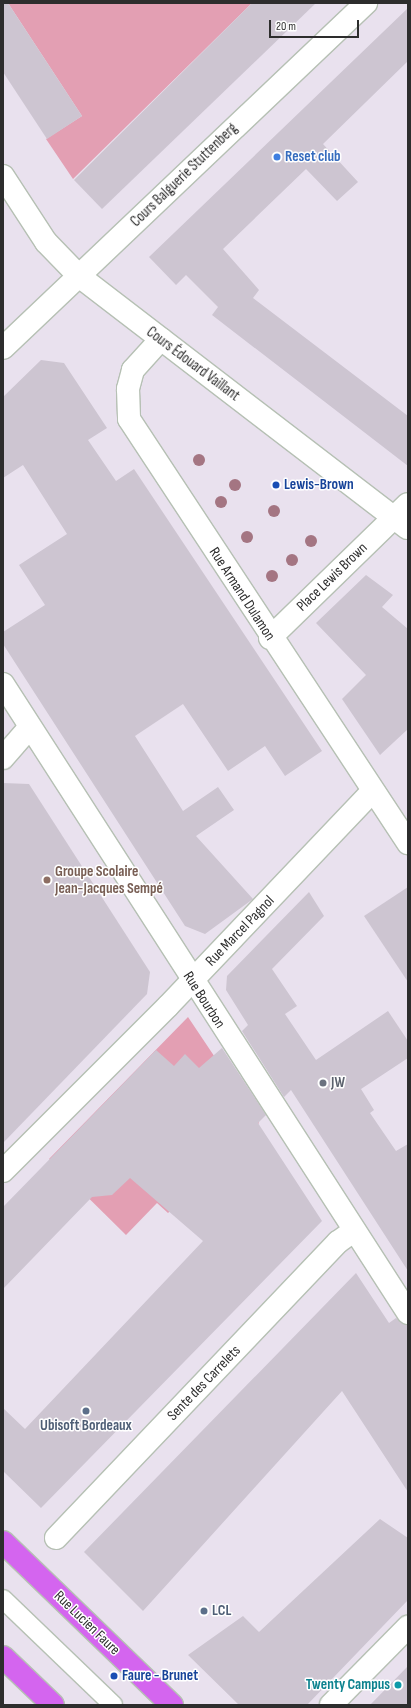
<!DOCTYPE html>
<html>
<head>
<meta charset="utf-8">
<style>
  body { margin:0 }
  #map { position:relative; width:411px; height:1708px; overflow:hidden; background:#e9e1ee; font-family:"Sofia Sans Condensed",sans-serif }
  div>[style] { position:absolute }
  .green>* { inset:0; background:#e39fb3 }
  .building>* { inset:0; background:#cdc5d1 }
  .roads { filter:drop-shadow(1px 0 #b6c0b4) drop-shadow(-1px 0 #b6c0b4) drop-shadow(0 1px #b6c0b4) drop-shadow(0 -1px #b6c0b4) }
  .service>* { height:18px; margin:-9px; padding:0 9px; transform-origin:9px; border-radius:9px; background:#fff }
  .pedestrian>* { height:22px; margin:-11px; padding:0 11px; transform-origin:11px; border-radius:11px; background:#fff }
  .minor>* { height:22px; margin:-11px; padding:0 11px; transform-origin:11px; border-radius:11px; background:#fff }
  .tertiary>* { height:22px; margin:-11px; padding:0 11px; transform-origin:11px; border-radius:11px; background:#fff }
  .secondary>* { height:22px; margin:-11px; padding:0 11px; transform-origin:11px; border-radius:11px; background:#fff }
  .primary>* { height:22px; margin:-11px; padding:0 11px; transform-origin:11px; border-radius:11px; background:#d465ef }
  .trees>* { width:12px; height:12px; margin:-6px; border-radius:50%; background:#a47582 }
  .dots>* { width:11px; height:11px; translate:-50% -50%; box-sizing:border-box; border:2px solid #fff; border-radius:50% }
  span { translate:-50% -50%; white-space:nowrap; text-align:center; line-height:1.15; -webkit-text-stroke:3px #fff; paint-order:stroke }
  .shop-label { font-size:15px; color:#366cbe; font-weight:700 }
  .left { translate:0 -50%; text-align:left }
  .street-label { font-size:15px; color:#2d2d2d }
  .transit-label { font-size:15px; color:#164399; font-weight:700 }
  .education-label { font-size:15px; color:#785e54; font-weight:700 }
  .worship-label { font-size:15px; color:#5b616d; font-weight:700 }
  .service-label { font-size:15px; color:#4e5e75; font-weight:700 }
  .culture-label { font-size:15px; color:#0d838f; font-weight:700 }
  .right { translate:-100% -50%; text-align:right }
  .frame { position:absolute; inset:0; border:4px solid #2d2d2d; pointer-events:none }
  .scale { position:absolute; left:269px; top:20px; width:90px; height:18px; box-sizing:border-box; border:2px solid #2d2d2d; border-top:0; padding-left:5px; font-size:12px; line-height:14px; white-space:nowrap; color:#2d2d2d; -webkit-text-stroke:3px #fff; paint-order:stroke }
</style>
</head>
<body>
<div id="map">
  <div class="green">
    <div style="clip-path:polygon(8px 3px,252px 3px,73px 179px,46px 139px,82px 116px)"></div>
    <div style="clip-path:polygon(188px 1017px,259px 1123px,168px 1213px,157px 1203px,126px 1235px,49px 1159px)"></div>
  </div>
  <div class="building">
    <div style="clip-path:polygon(3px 3px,8px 3px,82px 116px,47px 139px,3px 72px)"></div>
    <div style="clip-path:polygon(252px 3px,316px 3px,102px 209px,74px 180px)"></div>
    <div style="clip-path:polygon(408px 8px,408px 61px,323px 144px,358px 182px,337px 201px,306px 169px,223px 249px,259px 290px,253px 298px,408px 416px,408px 466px,212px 315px,218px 307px,186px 275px,176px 285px,149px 257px)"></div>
    <div style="clip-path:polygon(41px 360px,64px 363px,107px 428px,88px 440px,116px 481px,134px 469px,322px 751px,285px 776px,265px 746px,228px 771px,183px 704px,135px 736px,183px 811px,218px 787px,234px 810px,196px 836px,253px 899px,205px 934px,185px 926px,3px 644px,3px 632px,45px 605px,19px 565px,67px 534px,23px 465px,3px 478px,3px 397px)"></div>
    <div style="clip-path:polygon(366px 575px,393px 595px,382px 607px,408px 629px,408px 729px,380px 755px,342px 699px,366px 675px,316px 623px)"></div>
    <div style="clip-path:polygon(3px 783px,29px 784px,150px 972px,147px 994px,3px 1143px)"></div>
    <div style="clip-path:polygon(408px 887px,408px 982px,364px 916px)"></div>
    <div style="clip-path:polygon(309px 892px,324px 916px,272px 969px,297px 1006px,285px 1014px,316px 1060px,388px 1011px,408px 1041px,408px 1058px,361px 1089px,374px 1110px,370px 1113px,396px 1151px,408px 1144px,408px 1271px,291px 1090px,284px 1097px,242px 1031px,248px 1025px,226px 990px,227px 976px)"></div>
    <div style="clip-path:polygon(222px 1048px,266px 1115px,258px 1123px,322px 1221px,41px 1508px,3px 1471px,3px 1408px,25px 1429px,203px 1241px,130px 1178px,112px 1195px,92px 1197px,3px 1289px,3px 1207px,156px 1050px,174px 1066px,185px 1054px,199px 1068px)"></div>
    <div style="clip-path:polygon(356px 1273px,389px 1323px,396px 1318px,408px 1325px,408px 1492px,342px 1391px,143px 1611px,84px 1552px)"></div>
    <div style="clip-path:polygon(380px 1519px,408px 1538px,408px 1600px,307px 1705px,239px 1705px,188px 1655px,243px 1616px,259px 1632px)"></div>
    <div style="clip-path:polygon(408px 1666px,408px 1705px,370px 1705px)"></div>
  </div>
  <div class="roads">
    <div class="service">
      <div style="left:3px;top:1599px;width:153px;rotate:43.9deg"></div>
    </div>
    <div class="pedestrian">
      <div style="left:3px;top:758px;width:40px;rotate:-49deg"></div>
      <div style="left:56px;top:1538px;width:409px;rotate:-46.4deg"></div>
      <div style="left:338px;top:1242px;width:19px;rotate:-35deg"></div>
    </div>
    <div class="minor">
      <div style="left:161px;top:339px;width:42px;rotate:132.1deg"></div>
      <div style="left:133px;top:370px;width:20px;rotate:105deg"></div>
      <div style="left:128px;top:389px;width:30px;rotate:88deg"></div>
      <div style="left:129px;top:419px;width:508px;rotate:56.65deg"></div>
      <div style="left:270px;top:638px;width:192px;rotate:-44.2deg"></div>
      <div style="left:3px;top:684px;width:748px;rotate:57.22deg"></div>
      <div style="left:3px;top:1171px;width:233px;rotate:-45deg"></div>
      <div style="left:168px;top:1006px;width:297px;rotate:-46.4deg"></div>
      <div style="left:331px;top:1705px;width:110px;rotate:-45.4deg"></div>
    </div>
    <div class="tertiary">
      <div style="left:3px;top:176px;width:79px;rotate:56.9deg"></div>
      <div style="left:46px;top:242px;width:47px;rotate:45.9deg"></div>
      <div style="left:79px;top:276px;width:414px;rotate:37.5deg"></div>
    </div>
    <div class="secondary">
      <div style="left:3px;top:348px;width:501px;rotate:-43.54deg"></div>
    </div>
    <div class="primary">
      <div style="left:3px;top:1542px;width:235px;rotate:44deg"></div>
      <div style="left:3px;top:1657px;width:69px;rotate:43.8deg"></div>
    </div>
  </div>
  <div class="trees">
    <div style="left:199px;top:460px"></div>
    <div style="left:235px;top:485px"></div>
    <div style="left:221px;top:502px"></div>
    <div style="left:274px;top:511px"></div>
    <div style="left:247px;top:537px"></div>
    <div style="left:311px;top:541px"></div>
    <div style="left:292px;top:560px"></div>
    <div style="left:272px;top:576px"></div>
  </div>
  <div class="dots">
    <div style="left:277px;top:157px;background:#3f7fe0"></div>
    <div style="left:276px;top:485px;background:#1a4fb4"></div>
    <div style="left:47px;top:880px;background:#8d6e63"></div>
    <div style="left:323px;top:1083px;background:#6b7280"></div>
    <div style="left:86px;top:1411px;background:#5c6f8a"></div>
    <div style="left:204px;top:1611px;background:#5c6f8a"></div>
    <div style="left:114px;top:1676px;background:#1a4fb4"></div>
    <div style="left:398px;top:1685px;background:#0f9aa8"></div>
  </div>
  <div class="shop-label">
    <span class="left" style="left:285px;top:157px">Reset club</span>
  </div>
  <div class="street-label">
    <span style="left:184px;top:175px;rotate:-44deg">Cours Balguerie Stuttenberg</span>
    <span style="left:193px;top:364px;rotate:37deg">Cours Édouard Vaillant</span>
    <span style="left:332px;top:577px;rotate:-44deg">Place Lewis Brown</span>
    <span style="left:242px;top:594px;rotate:57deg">Rue Armand Dulamon</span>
    <span style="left:240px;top:931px;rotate:-46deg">Rue Marcel Pagnol</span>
    <span style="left:204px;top:1000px;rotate:57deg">Rue Bourbon</span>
    <span style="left:204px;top:1383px;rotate:-46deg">Sente des Carrelets</span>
    <span style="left:87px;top:1623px;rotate:44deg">Rue Lucien Faure</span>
  </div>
  <div class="transit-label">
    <span class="left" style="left:284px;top:485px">Lewis-Brown</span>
    <span class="left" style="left:122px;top:1676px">Faure - Brunet</span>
  </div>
  <div class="education-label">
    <span class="left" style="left:55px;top:880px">Groupe Scolaire<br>Jean-Jacques Sempé</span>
  </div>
  <div class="worship-label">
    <span class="left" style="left:331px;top:1083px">JW</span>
  </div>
  <div class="service-label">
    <span style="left:86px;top:1426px">Ubisoft Bordeaux</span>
    <span class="left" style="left:212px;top:1611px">LCL</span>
  </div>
  <div class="culture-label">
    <span class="right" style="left:390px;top:1685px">Twenty Campus</span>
  </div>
  <div class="frame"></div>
  <div class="scale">20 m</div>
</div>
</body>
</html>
